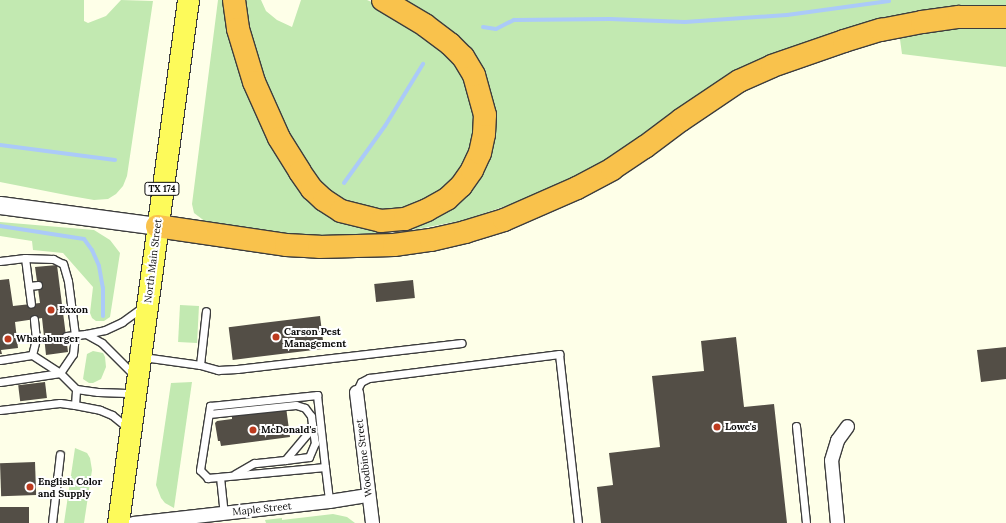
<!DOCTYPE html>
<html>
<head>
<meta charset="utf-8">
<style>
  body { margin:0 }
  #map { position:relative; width:1006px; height:523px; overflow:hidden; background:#feffe8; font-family:Lora,serif }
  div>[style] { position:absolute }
  .green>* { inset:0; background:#c2e9b1; transform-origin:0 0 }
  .stream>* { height:4px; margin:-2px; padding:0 2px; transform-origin:2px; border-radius:2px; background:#abcaf8 }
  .building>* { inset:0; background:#534e46; transform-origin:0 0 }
  .roads { filter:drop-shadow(1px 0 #3d3d3d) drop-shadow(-1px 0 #3d3d3d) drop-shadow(0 1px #3d3d3d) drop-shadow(0 -1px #3d3d3d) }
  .service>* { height:7px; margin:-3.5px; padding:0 3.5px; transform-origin:3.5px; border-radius:3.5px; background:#fff }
  .minor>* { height:13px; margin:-6.5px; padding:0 6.5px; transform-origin:6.5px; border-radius:6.5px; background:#fff }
  .tertiary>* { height:17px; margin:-8.5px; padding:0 8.5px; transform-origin:8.5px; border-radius:8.5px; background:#fff }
  .primary>* { height:21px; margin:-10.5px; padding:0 10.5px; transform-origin:10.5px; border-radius:10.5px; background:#fdfa5a }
  .motorway>* { height:22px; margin:-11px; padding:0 11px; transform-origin:11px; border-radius:11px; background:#f9c24c }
  .dots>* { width:11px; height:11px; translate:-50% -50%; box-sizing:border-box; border:2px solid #fff; border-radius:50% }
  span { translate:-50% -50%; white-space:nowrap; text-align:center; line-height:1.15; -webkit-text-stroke:4px #fff; paint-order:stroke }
  .shield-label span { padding:1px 3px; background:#fff; border:1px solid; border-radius:3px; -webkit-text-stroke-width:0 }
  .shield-label { font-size:9px; color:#0a0a0a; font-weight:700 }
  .street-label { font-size:10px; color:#0a0a0a }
  .poi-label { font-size:10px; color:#0a0a0a; font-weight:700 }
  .left { translate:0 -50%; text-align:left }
</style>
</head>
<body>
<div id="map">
  <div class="green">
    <div style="clip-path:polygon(0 0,84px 0,84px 21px,88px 23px,106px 16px,121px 0,153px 1px,127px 176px,123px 186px,116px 194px,108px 199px,94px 200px,71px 196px,0 182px)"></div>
    <div style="clip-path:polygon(218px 0,225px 0,280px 156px,277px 158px,286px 170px,327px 211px,435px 214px,493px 123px,429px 15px,404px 0,1006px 0,1006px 7px,877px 21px,848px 28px,800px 44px,752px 65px,600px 164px,544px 193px,464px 220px,418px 229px,360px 235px,323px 236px,283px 234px,206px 222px,194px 213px,192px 204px)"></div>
    <div style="clip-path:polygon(239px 0,261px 0,266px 11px,277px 20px,292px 27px,301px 0,367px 0,374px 3px,459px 62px,476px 122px,470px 152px,453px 178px,442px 189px,412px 206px,384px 210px,368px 209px,338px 198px,322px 187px,280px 127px)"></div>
    <div style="clip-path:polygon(1006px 23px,1006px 67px,902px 54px,899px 32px)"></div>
    <div style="clip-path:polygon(0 222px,94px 230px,110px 240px,120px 253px,110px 317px,104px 321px,96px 321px,92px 318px,90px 313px,93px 287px,63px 253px,33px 250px,32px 241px,0 236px)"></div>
    <div style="left:180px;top:305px;width:19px;height:37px;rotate:3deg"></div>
    <div style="clip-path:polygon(93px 351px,103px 353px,105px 357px,106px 367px,101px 379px,93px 383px,89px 383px,83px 379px,87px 354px)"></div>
    <div style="clip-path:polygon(192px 382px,174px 508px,165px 503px,161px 498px,156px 485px,171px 383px)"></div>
    <div style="clip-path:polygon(75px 448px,87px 453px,90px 458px,92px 470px,84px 523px,64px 523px)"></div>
    <div style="clip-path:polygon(333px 514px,347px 517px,355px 523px,266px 523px,265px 520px,282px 518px,282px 520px)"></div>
  </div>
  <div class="stream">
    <div style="left:483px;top:27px;width:13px;rotate:9deg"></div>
    <div style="left:496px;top:29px;width:20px;rotate:-27deg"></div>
    <div style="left:514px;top:20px;width:96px;rotate:-0.6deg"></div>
    <div style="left:610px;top:19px;width:75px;rotate:2.3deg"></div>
    <div style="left:685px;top:22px;width:102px;rotate:-3.9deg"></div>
    <div style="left:787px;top:15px;width:103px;rotate:-7.8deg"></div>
    <div style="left:0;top:145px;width:116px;rotate:7.4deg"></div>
    <div style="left:344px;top:183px;width:70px;rotate:-54.3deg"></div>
    <div style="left:385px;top:126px;width:73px;rotate:-58.5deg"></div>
    <div style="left:0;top:226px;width:85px;rotate:8.8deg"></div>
    <div style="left:84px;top:239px;width:14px;rotate:54deg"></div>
    <div style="left:92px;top:250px;width:17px;rotate:66deg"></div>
    <div style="left:99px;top:266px;width:22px;rotate:80deg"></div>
    <div style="left:103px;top:288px;width:28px;rotate:90deg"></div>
  </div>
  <div class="building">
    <div style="clip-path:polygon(57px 265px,68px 352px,46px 355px,42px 318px,15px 322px,18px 348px,1px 350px,2px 354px,0 354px,0 280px,9px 279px,13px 306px,40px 303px,35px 267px)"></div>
    <div style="left:413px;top:280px;width:18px;height:39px;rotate:84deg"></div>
    <div style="left:320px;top:316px;width:33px;height:92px;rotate:83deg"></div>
    <div style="clip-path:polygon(736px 337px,744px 407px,774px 404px,787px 523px,601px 523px,597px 487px,613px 485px,609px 453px,660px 447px,652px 376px,704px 371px,701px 341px)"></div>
    <div style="clip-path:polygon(1006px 347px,1006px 379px,981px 382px,977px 350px)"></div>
    <div style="left:45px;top:382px;width:16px;height:27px;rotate:83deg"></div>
    <div style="clip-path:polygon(286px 407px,290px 437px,221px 446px,220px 441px,218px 441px,215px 423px,217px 421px,232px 419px,232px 416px,249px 413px,249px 411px)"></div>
    <div style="left:35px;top:462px;width:33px;height:35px;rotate:88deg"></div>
    <div style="left:29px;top:507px;width:16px;height:29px;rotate:90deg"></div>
  </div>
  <div class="roads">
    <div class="service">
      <div style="left:0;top:261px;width:25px;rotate:-7deg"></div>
      <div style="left:25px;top:258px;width:46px;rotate:82.6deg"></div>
      <div style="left:29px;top:286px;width:9px;rotate:-6deg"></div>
      <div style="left:86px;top:334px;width:18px;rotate:29deg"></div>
      <div style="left:102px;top:343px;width:45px;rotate:45deg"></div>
      <div style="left:66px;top:336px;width:20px;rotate:-6deg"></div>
      <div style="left:86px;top:334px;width:19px;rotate:-12deg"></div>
      <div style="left:105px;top:330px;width:19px;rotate:-25deg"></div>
      <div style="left:122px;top:322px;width:26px;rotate:-36deg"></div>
      <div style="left:143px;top:357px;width:58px;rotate:8deg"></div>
      <div style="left:200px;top:365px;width:54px;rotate:-83.7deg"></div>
      <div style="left:0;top:360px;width:32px;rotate:-9deg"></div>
      <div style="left:200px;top:365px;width:19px;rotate:16deg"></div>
      <div style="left:218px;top:370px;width:19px;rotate:-3deg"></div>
      <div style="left:237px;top:369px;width:226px;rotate:-6.6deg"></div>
      <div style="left:0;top:382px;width:61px;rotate:-8.5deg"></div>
      <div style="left:60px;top:373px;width:23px;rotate:-56deg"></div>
      <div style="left:73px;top:354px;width:19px;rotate:-84deg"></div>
      <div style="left:75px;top:335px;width:54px;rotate:-97.4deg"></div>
      <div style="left:68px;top:281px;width:18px;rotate:-106deg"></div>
      <div style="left:63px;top:264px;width:11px;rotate:-153deg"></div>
      <div style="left:53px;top:259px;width:28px;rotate:-178deg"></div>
      <div style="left:76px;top:389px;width:22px;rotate:8deg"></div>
      <div style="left:98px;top:392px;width:36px;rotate:2deg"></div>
      <div style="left:356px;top:392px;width:11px;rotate:-63deg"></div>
      <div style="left:361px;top:382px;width:9px;rotate:-27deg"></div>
      <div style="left:369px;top:378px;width:192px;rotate:-7.2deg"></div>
      <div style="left:559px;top:354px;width:170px;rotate:83.6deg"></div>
      <div style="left:75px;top:405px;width:25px;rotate:11deg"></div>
      <div style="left:100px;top:410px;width:13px;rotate:23deg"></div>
      <div style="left:112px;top:415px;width:19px;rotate:39deg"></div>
      <div style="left:0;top:410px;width:60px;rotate:-6.7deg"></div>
      <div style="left:60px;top:403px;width:15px;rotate:8deg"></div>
      <div style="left:75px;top:405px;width:16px;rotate:-86deg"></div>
      <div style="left:76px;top:389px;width:23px;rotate:-135deg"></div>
      <div style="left:60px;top:373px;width:33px;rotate:-147deg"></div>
      <div style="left:32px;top:355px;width:16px;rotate:-76deg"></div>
      <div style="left:36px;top:339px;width:20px;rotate:-96deg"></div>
      <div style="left:209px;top:414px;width:87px;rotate:-5.9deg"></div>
      <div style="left:296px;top:405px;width:9px;rotate:18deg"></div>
      <div style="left:305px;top:408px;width:10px;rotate:53deg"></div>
      <div style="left:311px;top:416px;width:8px;rotate:83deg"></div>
      <div style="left:312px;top:424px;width:11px;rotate:117deg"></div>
      <div style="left:307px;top:434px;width:34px;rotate:130deg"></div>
      <div style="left:285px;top:460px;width:31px;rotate:174deg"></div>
      <div style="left:254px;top:463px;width:22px;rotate:150deg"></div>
      <div style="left:796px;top:426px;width:98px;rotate:84.1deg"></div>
      <div style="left:285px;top:460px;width:24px;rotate:-7deg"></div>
      <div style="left:309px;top:457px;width:15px;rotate:-67deg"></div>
      <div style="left:315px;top:443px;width:19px;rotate:-99deg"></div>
      <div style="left:325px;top:467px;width:118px;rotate:174.6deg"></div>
      <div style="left:208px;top:478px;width:11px;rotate:-135deg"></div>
      <div style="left:200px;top:470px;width:65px;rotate:-81.1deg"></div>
      <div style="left:210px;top:406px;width:108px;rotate:-5.9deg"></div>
      <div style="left:317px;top:395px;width:72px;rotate:83.7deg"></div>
      <div style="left:325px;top:467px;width:34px;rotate:83deg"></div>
      <div style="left:220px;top:477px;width:36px;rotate:84deg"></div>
      <div style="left:52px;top:523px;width:69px;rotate:-83.4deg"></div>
    </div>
    <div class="minor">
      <div style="left:356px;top:392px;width:132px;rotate:83deg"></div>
      <div style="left:133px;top:523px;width:197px;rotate:-6.4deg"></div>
      <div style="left:329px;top:501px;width:39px;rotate:-9deg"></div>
      <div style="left:837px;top:523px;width:63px;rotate:-95.4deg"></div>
      <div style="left:831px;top:460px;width:21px;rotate:-73deg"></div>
      <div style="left:837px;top:440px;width:17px;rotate:-54deg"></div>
    </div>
    <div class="tertiary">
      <div style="left:0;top:205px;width:158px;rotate:7.6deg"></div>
    </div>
    <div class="primary">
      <div style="left:118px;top:523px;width:528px;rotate:-82.38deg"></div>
    </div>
    <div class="motorway">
      <div style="left:234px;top:0;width:29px;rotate:82deg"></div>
      <div style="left:238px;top:29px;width:55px;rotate:73.2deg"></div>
      <div style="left:254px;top:82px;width:61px;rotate:65.9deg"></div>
      <div style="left:279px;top:138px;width:40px;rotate:58deg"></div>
      <div style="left:300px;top:172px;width:21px;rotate:55deg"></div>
      <div style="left:312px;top:189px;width:16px;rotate:43deg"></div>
      <div style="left:324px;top:200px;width:20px;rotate:33deg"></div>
      <div style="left:341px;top:211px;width:41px;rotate:14deg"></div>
      <div style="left:381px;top:221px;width:24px;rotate:-5deg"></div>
      <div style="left:405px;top:219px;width:24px;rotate:-22deg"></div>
      <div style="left:427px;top:210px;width:23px;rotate:-29deg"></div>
      <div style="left:447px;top:199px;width:19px;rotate:-43deg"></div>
      <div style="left:461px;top:186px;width:19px;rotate:-55deg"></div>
      <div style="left:472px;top:170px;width:19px;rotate:-65deg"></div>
      <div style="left:480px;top:153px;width:19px;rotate:-78deg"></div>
      <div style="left:484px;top:134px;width:19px;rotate:-87deg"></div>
      <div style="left:485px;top:115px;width:41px;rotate:-105.4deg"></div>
      <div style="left:474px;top:75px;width:21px;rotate:-121deg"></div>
      <div style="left:463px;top:57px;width:18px;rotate:-135deg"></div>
      <div style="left:450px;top:44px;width:31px;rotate:-143deg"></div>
      <div style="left:425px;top:25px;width:49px;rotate:-149.2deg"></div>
      <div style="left:157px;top:226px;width:130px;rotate:8.4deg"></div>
      <div style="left:286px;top:245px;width:33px;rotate:3deg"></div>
      <div style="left:319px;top:247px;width:75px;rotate:-1.5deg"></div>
      <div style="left:394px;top:245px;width:37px;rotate:-8deg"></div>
      <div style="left:431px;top:240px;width:35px;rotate:-13deg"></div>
      <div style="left:465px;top:232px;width:41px;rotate:-17.1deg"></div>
      <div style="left:504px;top:220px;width:80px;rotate:-23.7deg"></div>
      <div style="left:577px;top:188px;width:40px;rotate:-28deg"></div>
      <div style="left:612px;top:169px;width:40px;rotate:-34deg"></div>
      <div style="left:645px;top:147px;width:45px;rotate:-36.9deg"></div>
      <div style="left:681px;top:120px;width:70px;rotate:-33.9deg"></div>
      <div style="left:739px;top:81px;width:36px;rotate:-24deg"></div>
      <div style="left:772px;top:66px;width:76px;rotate:-19.1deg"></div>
      <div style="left:844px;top:41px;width:39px;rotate:-17deg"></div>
      <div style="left:881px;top:30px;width:42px;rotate:-11deg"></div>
      <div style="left:922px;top:22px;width:37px;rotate:-8deg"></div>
      <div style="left:959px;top:17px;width:47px"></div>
    </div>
  </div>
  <div class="dots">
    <div style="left:51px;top:310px;background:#bd3b1f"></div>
    <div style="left:276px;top:337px;background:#bd3b1f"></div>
    <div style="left:8px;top:339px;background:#bd3b1f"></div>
    <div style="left:717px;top:427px;background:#bd3b1f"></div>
    <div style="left:253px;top:430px;background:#bd3b1f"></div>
    <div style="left:30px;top:487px;background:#bd3b1f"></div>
  </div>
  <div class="shield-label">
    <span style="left:162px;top:189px">TX 174</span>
  </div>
  <div class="street-label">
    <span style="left:153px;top:261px;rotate:-83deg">North Main Street</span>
    <span style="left:364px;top:458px;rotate:-97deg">Woodbine Street</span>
    <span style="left:262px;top:509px;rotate:-6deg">Maple Street</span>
  </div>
  <div class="poi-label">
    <span class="left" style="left:59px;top:310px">Exxon</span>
    <span class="left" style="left:284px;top:337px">Carson Pest<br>Management</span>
    <span class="left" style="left:16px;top:339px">Whataburger</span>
    <span class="left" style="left:725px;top:427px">Lowe's</span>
    <span class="left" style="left:261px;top:430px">McDonald's</span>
    <span class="left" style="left:38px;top:487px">English Color<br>and Supply</span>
  </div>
</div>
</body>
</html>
